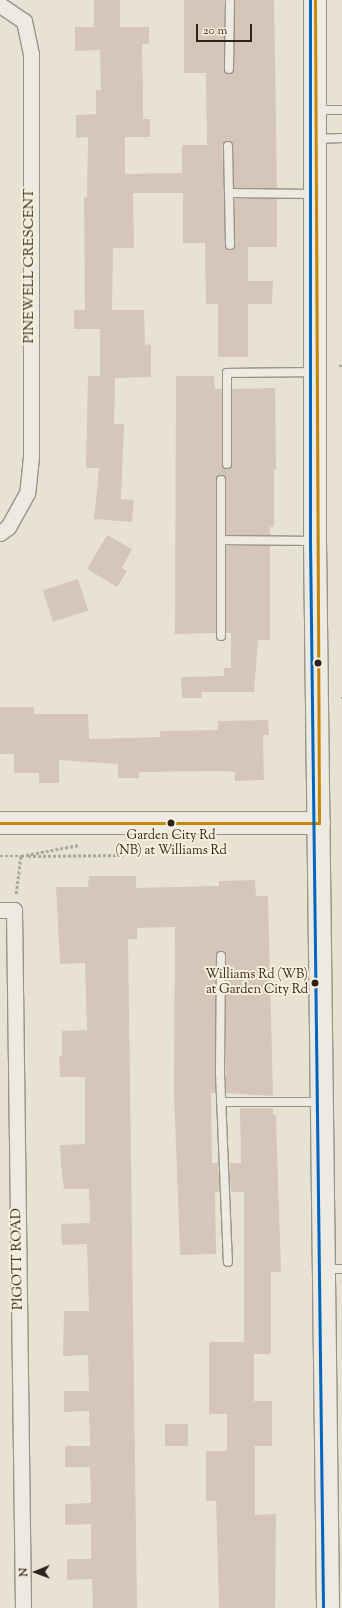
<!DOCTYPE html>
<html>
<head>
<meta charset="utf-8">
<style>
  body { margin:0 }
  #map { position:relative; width:342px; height:1608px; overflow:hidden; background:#e8e2d2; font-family:"Sorts Mill Goudy",serif }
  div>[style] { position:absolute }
  .building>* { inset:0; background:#d6c6b9; transform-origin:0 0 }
  .path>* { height:2.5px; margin-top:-1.25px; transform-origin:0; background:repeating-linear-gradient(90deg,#aaa6a0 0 3px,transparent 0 5px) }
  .roads { filter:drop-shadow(1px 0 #99948a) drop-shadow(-1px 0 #99948a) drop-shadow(0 1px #99948a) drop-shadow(0 -1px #99948a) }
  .lane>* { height:8px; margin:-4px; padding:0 4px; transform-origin:4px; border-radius:4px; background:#edeae1 }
  .street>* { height:15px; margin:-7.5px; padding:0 7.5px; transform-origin:7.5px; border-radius:7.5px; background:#edeae1 }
  .secondary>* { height:22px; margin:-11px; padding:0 11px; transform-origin:11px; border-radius:11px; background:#edeae1 }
  .bus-1>* { height:3px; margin:-1.5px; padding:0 1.5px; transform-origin:1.5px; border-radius:1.5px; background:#c58607 }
  .bus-2>* { height:3px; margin:-1.5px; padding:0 1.5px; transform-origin:1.5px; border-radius:1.5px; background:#0065bd }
  .dots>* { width:11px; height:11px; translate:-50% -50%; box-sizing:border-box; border:2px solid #f7efdb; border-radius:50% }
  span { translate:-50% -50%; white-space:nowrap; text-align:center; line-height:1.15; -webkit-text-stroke:4px #f7efdb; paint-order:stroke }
  .bus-label { font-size:13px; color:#2f241d }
  .right { translate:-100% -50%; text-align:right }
  .street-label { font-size:14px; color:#2f241d }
  .north { position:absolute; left:16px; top:1552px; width:40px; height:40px; -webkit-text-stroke:3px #f7efdb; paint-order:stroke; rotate:269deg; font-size:11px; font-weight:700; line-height:16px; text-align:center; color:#2f241d }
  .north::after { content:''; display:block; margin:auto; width:14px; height:18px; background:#2f241d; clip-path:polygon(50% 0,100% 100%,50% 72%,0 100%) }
  .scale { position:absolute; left:196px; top:24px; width:56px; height:18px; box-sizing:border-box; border:2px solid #2f241d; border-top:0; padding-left:5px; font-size:12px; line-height:14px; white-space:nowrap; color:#2f241d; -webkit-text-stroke:3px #f7efdb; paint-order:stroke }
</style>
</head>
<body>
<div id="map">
  <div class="building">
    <div style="clip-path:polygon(94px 0,120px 0,120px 27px,149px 27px,149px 44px,142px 44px,143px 90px,143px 119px,150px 119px,150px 137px,125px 137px,125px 174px,182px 173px,182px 145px,207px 145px,206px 73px,184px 73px,184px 0,224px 0,224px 69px,229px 74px,234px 69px,235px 0,274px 0,277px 188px,234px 188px,233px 146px,228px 141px,222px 146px,226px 248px,230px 250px,235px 245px,235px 199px,277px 199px,277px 247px,248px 247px,248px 281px,273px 281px,272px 304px,248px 304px,248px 357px,218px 357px,218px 304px,206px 304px,205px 243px,183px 243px,183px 193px,133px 193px,134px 248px,113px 248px,112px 310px,144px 310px,145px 345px,151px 344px,151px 377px,115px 378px,114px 424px,124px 424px,121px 499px,134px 500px,132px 522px,94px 519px,99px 468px,86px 468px,87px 423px,88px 376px,100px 376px,100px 329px,74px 329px,74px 310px,85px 310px,84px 197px,87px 197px,88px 137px,76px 138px,76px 115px,96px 114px,96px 90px,101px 90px,100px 50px,75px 51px,75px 27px,94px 27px)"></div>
    <div style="clip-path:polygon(176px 376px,214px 376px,215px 389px,222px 389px,222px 464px,227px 469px,232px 464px,232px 389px,275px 388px,276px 470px,274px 470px,274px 527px,270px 527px,270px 535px,226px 535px,226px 480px,221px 475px,216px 480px,216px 633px,175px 634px)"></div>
    <div style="clip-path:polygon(107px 535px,132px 549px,122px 568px,127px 571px,117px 587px,87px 569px)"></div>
    <div style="clip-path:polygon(226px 546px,270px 546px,270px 640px,258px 640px,254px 692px,202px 692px,202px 698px,182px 698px,181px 677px,224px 676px,224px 668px,231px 668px,231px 633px,226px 633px)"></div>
    <div style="left:78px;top:579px;width:33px;height:37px;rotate:72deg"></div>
    <div style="clip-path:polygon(0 707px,34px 707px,34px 714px,88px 714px,89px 739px,160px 737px,160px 731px,218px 730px,218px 721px,268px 720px,269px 735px,263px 735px,264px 780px,235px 781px,235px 772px,219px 771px,139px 772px,139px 778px,118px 778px,118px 764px,59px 760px,59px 783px,39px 783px,39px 773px,14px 773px,14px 754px,0 754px)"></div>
    <div style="clip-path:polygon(89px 876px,136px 876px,136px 888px,219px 886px,219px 881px,255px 880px,256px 896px,268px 896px,273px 1096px,226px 1093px,226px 956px,221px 951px,216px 956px,215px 1093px,211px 1093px,212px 1163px,218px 1163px,220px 1192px,215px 1192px,216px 1254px,180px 1255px,174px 1092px,175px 927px,137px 928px,137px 939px,128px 939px,137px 1608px,93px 1608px,92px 1579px,67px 1580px,67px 1559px,91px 1559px,91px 1524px,65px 1525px,65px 1504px,91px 1503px,90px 1467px,65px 1467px,65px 1446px,90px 1446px,89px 1411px,64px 1412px,64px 1391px,89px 1391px,88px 1355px,63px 1356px,64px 1311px,89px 1311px,87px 1244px,62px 1245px,61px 1224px,90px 1223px,89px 1189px,64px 1189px,61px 1165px,60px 1145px,85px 1144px,85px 1077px,60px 1077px,59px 1056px,62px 1056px,62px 1031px,87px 1030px,85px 963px,60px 964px,56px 887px,88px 887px)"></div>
    <div style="clip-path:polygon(240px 1108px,273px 1108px,273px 1115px,276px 1115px,281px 1272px,271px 1272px,271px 1354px,254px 1354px,254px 1401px,272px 1401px,272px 1446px,255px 1446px,255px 1515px,276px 1514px,275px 1608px,219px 1608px,216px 1501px,206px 1501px,206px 1451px,227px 1451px,227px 1414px,209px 1414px,209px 1342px,244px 1342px,244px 1192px,231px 1192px,229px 1163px,241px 1163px)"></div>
    <div style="left:165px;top:1424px;width:23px;height:22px"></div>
  </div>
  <div class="path">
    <div style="left:339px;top:366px;width:3px"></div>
    <div style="left:341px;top:698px;width:1px"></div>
    <div style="left:0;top:856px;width:21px"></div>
    <div style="left:21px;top:856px;width:59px;rotate:-10.7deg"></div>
    <div style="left:28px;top:856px;width:96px;rotate:-0.6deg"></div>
    <div style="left:16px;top:894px;width:38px;rotate:-83deg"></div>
  </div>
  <div class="roads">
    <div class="lane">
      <div style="left:229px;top:69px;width:69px;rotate:-89.2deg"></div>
      <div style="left:315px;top:110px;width:27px"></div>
      <div style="left:315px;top:139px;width:27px;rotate:-2deg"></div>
      <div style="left:228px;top:146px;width:99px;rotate:88.8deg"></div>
      <div style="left:229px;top:193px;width:85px;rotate:0.7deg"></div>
      <div style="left:227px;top:464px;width:91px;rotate:-90deg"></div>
      <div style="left:227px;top:373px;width:88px;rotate:-0.7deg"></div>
      <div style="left:221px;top:540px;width:93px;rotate:0.6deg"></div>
      <div style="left:221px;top:636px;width:156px;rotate:-90deg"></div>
      <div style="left:221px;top:956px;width:117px;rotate:90.5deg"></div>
      <div style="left:220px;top:1073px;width:189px;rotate:87.6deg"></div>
      <div style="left:221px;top:1102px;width:99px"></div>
      <div style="left:324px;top:1269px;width:18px"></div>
    </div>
    <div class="street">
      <div style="left:0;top:5px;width:29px;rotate:34deg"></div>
      <div style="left:24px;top:21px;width:34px;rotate:78deg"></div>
      <div style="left:31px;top:54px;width:403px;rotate:90deg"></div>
      <div style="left:31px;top:457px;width:36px;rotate:96deg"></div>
      <div style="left:27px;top:493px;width:39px;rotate:119deg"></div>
      <div style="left:8px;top:527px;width:10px;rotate:143deg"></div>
      <div style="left:0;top:910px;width:14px"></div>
      <div style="left:14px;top:910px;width:698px;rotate:89.26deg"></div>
    </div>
    <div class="secondary">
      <div style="left:315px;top:0;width:541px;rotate:90deg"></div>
      <div style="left:315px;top:541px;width:1067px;rotate:89.3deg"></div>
      <div style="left:0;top:823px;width:319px"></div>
    </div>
  </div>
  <div class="bus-1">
    <div style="left:315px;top:0;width:823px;rotate:89.72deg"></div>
    <div style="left:0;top:823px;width:319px"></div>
  </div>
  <div class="bus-2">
    <div style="left:310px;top:0;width:541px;rotate:90deg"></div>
    <div style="left:310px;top:541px;width:1067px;rotate:89.3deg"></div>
  </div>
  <div class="dots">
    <div style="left:318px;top:663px;background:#2f241d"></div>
    <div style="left:171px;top:823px;background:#2f241d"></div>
    <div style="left:315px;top:983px;background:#2f241d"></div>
  </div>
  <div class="bus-label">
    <span style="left:171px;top:844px">Garden City Rd<br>(NB) at Williams Rd</span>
    <span class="right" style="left:308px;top:983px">Williams Rd (WB)<br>at Garden City Rd</span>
  </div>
  <div class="street-label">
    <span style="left:30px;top:266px;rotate:-90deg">PINEWELL CRESCENT</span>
    <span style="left:18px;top:1259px;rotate:-91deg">PIGOTT ROAD</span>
  </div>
  <div class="north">N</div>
  <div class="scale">20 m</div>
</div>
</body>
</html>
